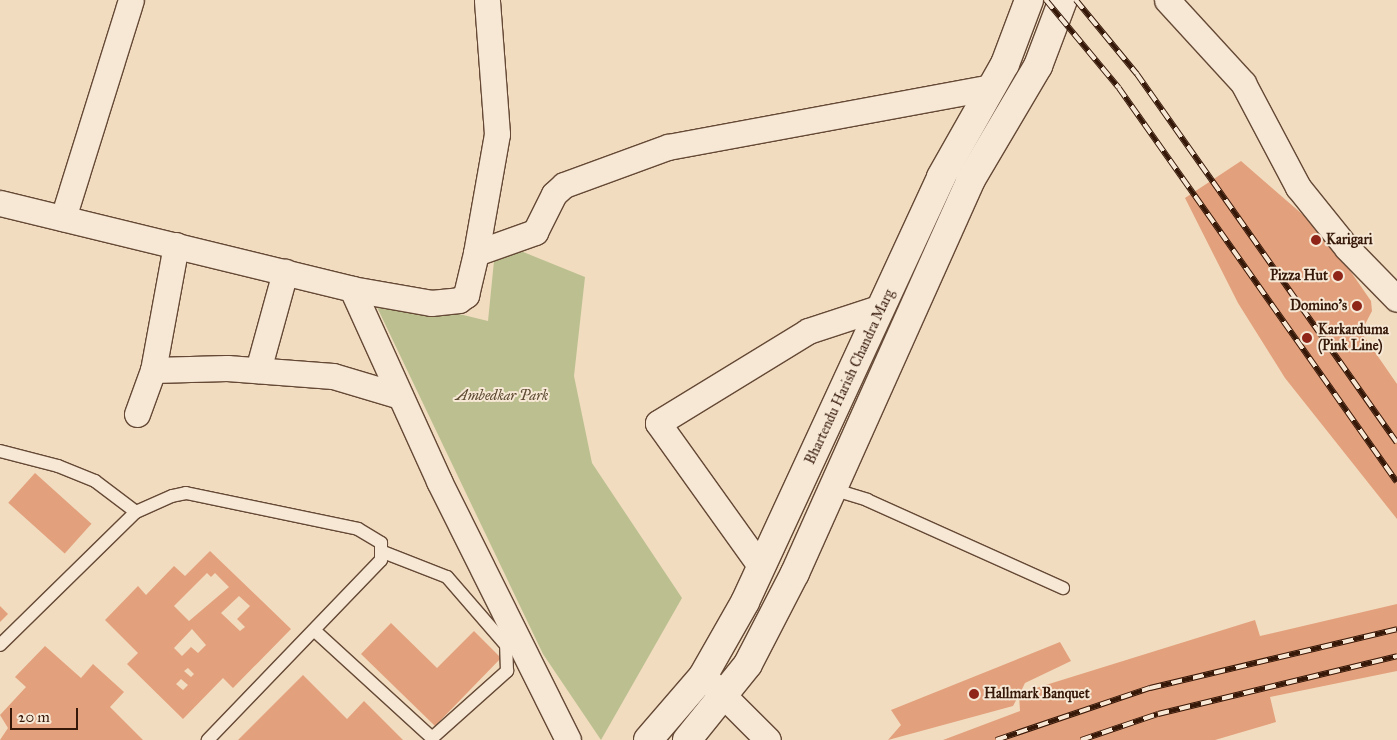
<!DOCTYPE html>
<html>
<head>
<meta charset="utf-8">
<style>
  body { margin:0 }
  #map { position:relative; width:1397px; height:740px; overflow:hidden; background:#f1dcbf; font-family:"IM FELL Great Primer",serif }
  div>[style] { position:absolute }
  .green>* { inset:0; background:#bcc090 }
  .building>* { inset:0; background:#e3a07c; transform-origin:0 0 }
  .roads { filter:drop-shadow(1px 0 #654936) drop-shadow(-1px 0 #654936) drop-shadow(0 1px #654936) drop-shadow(0 -1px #654936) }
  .lane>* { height:12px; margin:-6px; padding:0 6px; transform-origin:6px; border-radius:6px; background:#f6e8d5 }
  .street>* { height:25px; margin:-12.5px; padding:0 12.5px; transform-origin:12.5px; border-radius:12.5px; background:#f6e8d5 }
  .secondary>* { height:28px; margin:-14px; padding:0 14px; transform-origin:14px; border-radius:14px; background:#f6e8d5 }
  .rail>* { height:5.5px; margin-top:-2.75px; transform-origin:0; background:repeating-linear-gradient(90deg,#f6e8d5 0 11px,#361809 0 22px); box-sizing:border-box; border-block:1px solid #361809 }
  .dots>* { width:14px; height:14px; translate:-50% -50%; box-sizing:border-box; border:2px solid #f6e8d5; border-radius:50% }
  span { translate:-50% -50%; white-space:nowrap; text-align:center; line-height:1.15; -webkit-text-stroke:4px #f6e8d5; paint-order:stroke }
  .poi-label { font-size:14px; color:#361809; font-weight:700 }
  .left { translate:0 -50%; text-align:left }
  .right { translate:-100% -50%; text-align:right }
  .street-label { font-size:14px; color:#361809 }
  .park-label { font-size:14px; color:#5e4a32; font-style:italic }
  .scale { position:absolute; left:10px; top:708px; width:68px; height:22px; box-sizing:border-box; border:2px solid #361809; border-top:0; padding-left:6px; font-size:15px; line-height:18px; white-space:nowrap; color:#361809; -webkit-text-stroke:4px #f6e8d5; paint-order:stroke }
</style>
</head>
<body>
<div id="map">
  <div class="green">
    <div style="clip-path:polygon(496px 241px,585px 277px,574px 376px,592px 463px,682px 598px,601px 740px,543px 654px,375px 303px,381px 295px,488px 321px)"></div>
  </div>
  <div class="building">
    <div style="clip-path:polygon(1241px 161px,1324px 233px,1371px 301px,1372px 311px,1361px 332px,1397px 384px,1397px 519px,1285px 378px,1238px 303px,1185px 198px)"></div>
    <div style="left:35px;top:473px;width:76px;height:40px;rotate:42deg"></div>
    <div style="clip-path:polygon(evenodd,210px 551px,291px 629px,233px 688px,223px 678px,183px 719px,127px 664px,138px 653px,105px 620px,138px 586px,146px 595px,174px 566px,185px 576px,210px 551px,207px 573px,211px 577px,215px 573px,229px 587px,189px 621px,174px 606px,207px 573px,210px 551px,239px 596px,250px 606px,237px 619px,245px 627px,240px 631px,221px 613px,239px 596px,210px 551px,192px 629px,206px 645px,198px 653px,191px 647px,182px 656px,174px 648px,192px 629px,210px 551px,188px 668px,194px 674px,191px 677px,184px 671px,188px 668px,210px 551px,181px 679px,188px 685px,183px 690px,176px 684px,181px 679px)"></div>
    <div style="clip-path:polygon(1397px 604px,1397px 671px,1270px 697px,1276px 722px,1215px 740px,943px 740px,1020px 711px,1019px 695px,1013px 706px,888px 740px,901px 725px,891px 710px,1060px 642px,1071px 661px,1025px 683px,1020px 693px,1255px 620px,1260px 636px)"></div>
    <div style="clip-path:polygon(0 606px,8px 614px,0 622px)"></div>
    <div style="clip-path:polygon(391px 623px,437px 668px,474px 631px,501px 658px,435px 726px,361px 654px)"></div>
    <div style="clip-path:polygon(45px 646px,81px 678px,93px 664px,124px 692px,110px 707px,143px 740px,0 740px,8px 728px,0 715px,26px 687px,15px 677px)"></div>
    <div style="clip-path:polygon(303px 675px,347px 719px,364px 701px,403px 740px,238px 740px)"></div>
  </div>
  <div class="roads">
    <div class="lane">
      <div style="left:0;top:451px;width:60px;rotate:14.5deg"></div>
      <div style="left:58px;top:466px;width:40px;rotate:22deg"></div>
      <div style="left:95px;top:481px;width:51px;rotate:37.1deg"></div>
      <div style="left:832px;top:489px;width:37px;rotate:17deg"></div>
      <div style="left:867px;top:500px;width:215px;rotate:24.2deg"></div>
      <div style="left:315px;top:631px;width:159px;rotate:42.4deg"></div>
      <div style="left:432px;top:738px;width:101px;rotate:-41.8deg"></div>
      <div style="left:507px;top:671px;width:26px;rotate:-92deg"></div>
      <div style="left:506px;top:645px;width:90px;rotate:-130.9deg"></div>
      <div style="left:447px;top:577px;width:69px;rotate:-158.7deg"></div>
      <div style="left:0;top:645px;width:190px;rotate:-44.4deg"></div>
      <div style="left:136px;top:512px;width:39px;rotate:-24deg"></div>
      <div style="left:172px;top:496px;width:14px;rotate:-12deg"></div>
      <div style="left:186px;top:493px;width:176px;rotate:11.8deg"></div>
      <div style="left:358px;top:529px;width:27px;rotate:31deg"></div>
      <div style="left:381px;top:543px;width:17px;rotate:90deg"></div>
      <div style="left:381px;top:560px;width:250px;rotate:133.9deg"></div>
    </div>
    <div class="street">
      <div style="left:1167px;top:0;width:113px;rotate:47.5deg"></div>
      <div style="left:1243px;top:83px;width:118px;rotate:62.1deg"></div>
      <div style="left:1298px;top:187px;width:78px;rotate:51.2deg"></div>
      <div style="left:1347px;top:248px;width:71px;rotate:45.6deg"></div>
      <div style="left:0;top:203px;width:362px;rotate:13.7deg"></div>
      <div style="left:352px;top:289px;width:80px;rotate:10deg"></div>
      <div style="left:431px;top:303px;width:28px;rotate:-6deg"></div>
      <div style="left:459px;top:300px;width:9px;rotate:-36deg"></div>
      <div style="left:466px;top:295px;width:43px;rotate:-76.6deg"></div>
      <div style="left:476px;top:253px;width:121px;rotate:-80deg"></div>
      <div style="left:497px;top:134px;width:134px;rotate:-94.3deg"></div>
      <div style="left:63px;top:218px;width:228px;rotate:-72.7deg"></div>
      <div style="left:176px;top:245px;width:127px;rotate:100.4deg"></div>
      <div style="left:153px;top:370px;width:74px;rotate:-1.5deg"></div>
      <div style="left:227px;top:368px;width:106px;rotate:4.3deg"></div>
      <div style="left:333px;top:376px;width:70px;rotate:16.6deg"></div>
      <div style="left:476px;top:253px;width:63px;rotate:-19.6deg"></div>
      <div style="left:535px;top:232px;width:42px;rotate:-63.4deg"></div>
      <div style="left:554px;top:194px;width:13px;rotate:-42deg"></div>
      <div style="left:564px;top:185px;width:111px;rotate:-20.1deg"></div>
      <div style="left:668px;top:147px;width:330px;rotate:-10.5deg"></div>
      <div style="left:352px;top:289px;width:211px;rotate:65.6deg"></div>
      <div style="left:439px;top:481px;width:289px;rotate:63.5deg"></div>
      <div style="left:258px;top:370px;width:102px;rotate:-74.6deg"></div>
      <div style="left:137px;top:414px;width:47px;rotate:-70deg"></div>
      <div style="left:761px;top:567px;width:177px;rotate:-125.6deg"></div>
      <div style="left:658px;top:423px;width:176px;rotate:-31.5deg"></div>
      <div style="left:808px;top:331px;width:77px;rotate:-18.2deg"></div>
      <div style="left:709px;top:681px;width:83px;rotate:45deg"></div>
    </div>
    <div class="secondary">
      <div style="left:648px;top:740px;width:84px;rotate:-49.3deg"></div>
      <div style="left:703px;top:676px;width:85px;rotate:-60.4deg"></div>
      <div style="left:745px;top:602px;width:468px;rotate:-65.2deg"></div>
      <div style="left:941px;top:177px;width:130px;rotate:-60.5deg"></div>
      <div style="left:1005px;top:64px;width:68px;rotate:-69.4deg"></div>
      <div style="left:687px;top:740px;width:97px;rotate:-51.2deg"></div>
      <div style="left:748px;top:664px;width:102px;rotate:-62.7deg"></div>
      <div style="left:795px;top:573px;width:429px;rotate:-65.9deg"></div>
      <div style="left:970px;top:181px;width:134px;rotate:-59.4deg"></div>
      <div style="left:1038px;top:66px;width:71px;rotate:-69.3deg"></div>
    </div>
  </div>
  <div class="rail">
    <div style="left:1046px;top:0;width:114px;rotate:50.3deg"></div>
    <div style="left:1119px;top:88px;width:482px;rotate:54.8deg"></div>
    <div style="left:1076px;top:0;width:96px;rotate:50.5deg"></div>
    <div style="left:1137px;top:74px;width:451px;rotate:54.8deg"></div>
    <div style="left:996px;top:740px;width:163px;rotate:-18.7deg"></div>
    <div style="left:1150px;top:688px;width:254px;rotate:-13.4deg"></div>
    <div style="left:1081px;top:740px;width:81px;rotate:-18.7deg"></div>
    <div style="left:1158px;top:714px;width:246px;rotate:-13.6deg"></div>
  </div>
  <div class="dots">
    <div style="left:1316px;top:240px;background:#8f2418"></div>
    <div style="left:1338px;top:276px;background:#8f2418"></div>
    <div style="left:1357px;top:306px;background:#8f2418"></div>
    <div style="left:1307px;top:338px;background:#8f2418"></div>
    <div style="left:974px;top:694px;background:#8f2418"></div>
  </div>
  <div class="poi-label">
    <span class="left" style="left:1326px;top:240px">Karigari</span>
    <span class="right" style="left:1328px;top:276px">Pizza Hut</span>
    <span class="right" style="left:1347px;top:306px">Domino's</span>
    <span class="left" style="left:1318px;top:338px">Karkarduma<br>(Pink Line)</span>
    <span class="left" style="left:984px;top:694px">Hallmark Banquet</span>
  </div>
  <div class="street-label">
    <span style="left:850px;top:377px;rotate:-65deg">Bhartendu Harish Chandra Marg</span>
  </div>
  <div class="park-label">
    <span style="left:502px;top:396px">Ambedkar Park</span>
  </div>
  <div class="scale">20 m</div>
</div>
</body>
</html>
